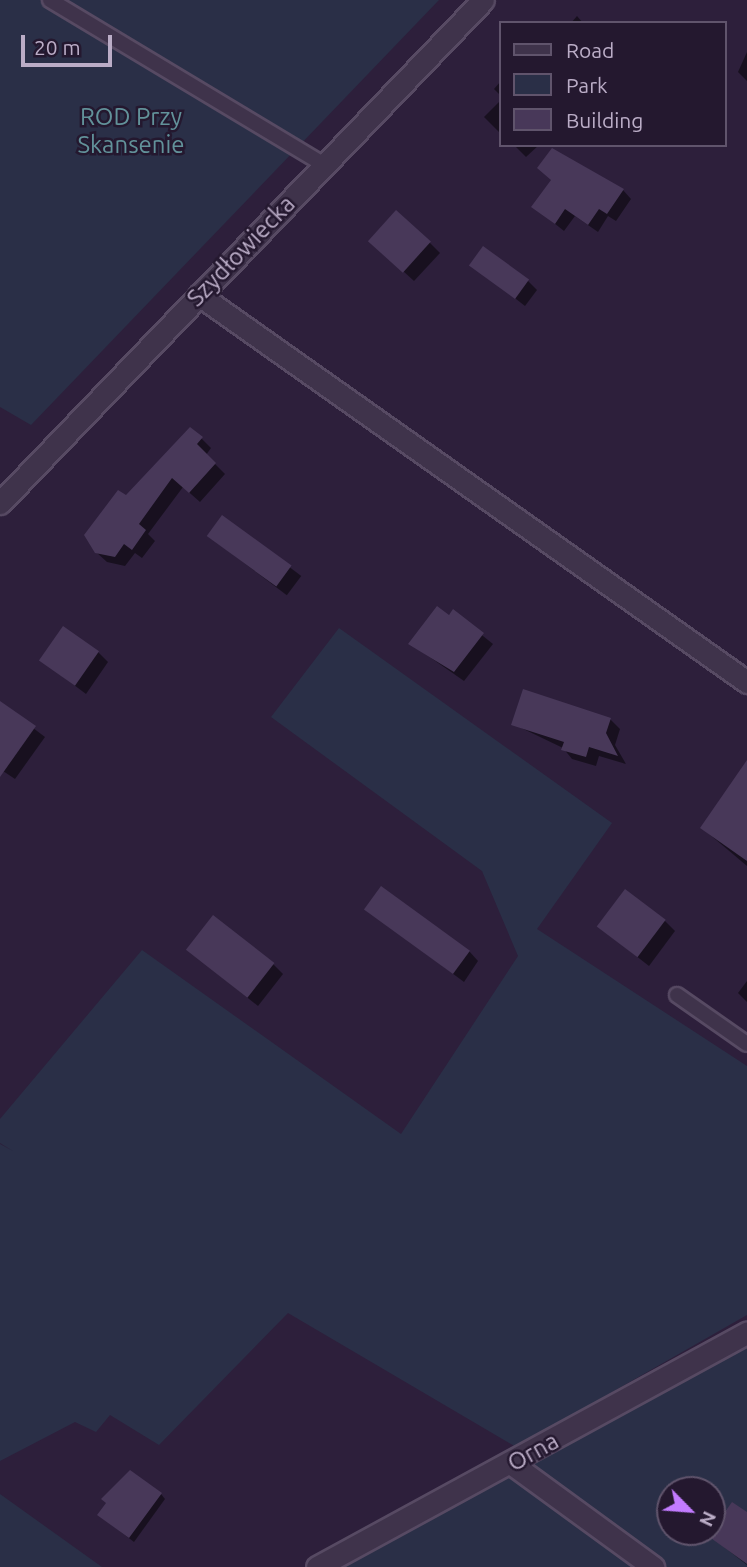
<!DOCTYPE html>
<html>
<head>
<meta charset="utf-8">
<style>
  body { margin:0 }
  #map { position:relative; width:747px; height:1567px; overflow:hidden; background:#2d1f3b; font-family:Ubuntu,sans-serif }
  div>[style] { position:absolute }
  .green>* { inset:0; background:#2a2f47 }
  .shadow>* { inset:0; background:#0007; transform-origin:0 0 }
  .building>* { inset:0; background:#483859; transform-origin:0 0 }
  .roads { filter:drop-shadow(2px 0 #574a63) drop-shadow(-2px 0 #574a63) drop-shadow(0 2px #574a63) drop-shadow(0 -2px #574a63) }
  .service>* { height:14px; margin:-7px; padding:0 7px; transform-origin:7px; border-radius:7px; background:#3f334b }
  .minor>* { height:21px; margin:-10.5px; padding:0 10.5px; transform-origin:10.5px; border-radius:10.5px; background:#3f334b }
  .tertiary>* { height:21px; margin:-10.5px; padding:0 10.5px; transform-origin:10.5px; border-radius:10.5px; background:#3f334b }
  span { translate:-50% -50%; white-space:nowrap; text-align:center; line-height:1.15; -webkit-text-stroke:5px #24182f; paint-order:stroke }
  .park-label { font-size:24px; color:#62929a }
  .street-label { font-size:24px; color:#bbadc7 }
  .legend { position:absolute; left:499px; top:21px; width:228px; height:126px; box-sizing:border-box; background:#24182f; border:2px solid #60546c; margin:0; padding:9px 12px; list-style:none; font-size:21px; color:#bbadc7 }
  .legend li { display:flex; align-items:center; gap:14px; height:35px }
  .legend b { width:35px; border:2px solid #60546c }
  .north { position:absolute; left:656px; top:1476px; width:70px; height:70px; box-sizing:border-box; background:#24182f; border:2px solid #60546c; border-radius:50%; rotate:115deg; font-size:19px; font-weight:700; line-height:28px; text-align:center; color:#bbadc7 }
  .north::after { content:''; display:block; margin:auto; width:24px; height:32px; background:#c27bff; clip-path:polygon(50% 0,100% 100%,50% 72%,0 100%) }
  .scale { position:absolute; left:21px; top:35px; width:91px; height:32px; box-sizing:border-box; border:4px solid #bbadc7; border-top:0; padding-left:9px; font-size:21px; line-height:24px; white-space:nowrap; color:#bbadc7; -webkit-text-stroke:5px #24182f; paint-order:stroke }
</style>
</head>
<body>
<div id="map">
  <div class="green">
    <div style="clip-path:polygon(0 0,439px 0,31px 425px,0 407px)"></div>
    <div style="clip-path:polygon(339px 628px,612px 823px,537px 929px,747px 1066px,747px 1315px,516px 1447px,288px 1313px,159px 1445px,110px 1415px,96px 1432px,75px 1422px,0 1461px,0 1144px,13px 1151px,0 1143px,0 1119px,142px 950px,401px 1134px,518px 956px,482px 871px,271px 717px)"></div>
    <div style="clip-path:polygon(evenodd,747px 1346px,747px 1567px,338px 1567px,702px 1370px,747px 1346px,670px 1490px,712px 1490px,712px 1532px,670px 1532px,670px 1490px)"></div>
    <div style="clip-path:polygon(0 1494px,102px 1567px,0 1567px)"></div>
  </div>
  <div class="shadow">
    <div style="clip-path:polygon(577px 16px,583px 23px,571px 23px)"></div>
    <div style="clip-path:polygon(747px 52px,747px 81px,738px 72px)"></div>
    <div style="clip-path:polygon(500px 82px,500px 95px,494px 89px)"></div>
    <div style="clip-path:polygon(500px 101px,500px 133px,484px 117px)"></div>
    <div style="clip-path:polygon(514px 145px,539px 145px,526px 157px)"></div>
    <div style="clip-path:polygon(554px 179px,623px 190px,631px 199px,616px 221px,608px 216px,598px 232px,575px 216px,564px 231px,534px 207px)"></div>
    <div style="clip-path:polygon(430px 243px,440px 253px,414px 281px,380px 250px)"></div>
    <div style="clip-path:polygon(472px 265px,527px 280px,537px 290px,525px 306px)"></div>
    <div style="clip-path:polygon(201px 438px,211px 448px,206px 455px,225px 474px,200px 502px,183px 487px,148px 534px,155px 541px,142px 558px,135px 553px,125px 566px,107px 562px,96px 552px,126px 498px)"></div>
    <div style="left:223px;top:517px;width:98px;height:24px;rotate:37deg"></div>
    <div style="clip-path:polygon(453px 612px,493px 644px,464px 681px,411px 644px)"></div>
    <div style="clip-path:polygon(98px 652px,108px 662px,86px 694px,42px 661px)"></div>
    <div style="clip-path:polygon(0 703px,45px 737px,15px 779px,0 769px)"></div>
    <div style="clip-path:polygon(610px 719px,620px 729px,615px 745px,626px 764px,599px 756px,596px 766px,572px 759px,563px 748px,513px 724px)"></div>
    <div style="clip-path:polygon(747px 763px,747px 866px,702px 828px)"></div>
    <div style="clip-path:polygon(366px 909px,469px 951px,478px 961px,464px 982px)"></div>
    <div style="clip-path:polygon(665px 921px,675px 931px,649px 966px,599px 927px)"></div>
    <div style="clip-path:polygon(188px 950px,273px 964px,283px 974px,258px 1006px)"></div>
    <div style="clip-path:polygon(747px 981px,747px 1002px,738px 993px)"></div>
    <div style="clip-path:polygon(161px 1494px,165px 1499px,134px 1542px,104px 1519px,108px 1503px)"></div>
    <div style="clip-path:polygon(747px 1514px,747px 1565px,710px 1536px)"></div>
  </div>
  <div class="building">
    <div style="clip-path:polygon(552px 148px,624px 189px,607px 214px,599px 209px,588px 225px,565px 209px,555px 224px,531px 207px,551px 180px,537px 168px)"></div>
    <div style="left:396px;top:210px;width:47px;height:42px;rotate:42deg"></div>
    <div style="left:483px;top:246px;width:57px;height:24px;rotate:36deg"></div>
    <div style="clip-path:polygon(190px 427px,203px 437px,197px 444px,216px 463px,189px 493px,172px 478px,139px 524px,146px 530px,132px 550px,124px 544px,115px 557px,95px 553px,84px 535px,118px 490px,126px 495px)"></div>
    <div style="left:222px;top:515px;width:86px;height:26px;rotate:36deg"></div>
    <div style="clip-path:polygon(437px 606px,449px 615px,453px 609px,484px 633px,454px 672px,408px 644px)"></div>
    <div style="left:63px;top:626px;width:44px;height:42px;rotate:35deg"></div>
    <div style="clip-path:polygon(523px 689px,611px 718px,606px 733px,618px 756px,589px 747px,586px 757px,561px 750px,564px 742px,511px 725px)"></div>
    <div style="clip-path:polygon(0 701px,36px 726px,0 777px)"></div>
    <div style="clip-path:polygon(747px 760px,747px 861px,700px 828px)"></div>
    <div style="left:381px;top:886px;width:110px;height:29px;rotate:36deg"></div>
    <div style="left:625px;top:889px;width:51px;height:47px;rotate:37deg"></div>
    <div style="left:213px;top:915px;width:78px;height:44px;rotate:38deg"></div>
    <div style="clip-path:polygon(130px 1470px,162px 1493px,129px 1538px,97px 1515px,106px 1503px,101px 1499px)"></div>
    <div style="clip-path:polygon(732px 1502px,747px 1512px,747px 1564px,708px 1536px)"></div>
  </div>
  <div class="roads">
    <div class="service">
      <div style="left:50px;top:0;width:321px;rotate:31deg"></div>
      <div style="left:677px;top:995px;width:85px;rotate:35deg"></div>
    </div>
    <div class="minor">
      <div style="left:199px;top:295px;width:671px;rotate:35.23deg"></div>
      <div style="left:512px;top:1464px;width:175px;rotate:36.1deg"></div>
      <div style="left:317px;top:1567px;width:490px;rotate:-28.6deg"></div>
    </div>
    <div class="tertiary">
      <div style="left:0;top:503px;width:697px;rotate:-46.16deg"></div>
    </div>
  </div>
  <div class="park-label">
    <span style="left:131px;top:131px">ROD Przy<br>Skansenie</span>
  </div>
  <div class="street-label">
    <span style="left:241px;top:251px;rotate:-46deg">Szydłowiecka</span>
    <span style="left:533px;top:1452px;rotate:-29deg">Orna</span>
  </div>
  <ul class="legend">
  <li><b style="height:9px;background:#3f334b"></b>Road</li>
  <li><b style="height:19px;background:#2a2f47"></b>Park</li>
  <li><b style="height:19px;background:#483859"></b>Building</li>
  </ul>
  <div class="north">N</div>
  <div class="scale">20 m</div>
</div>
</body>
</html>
